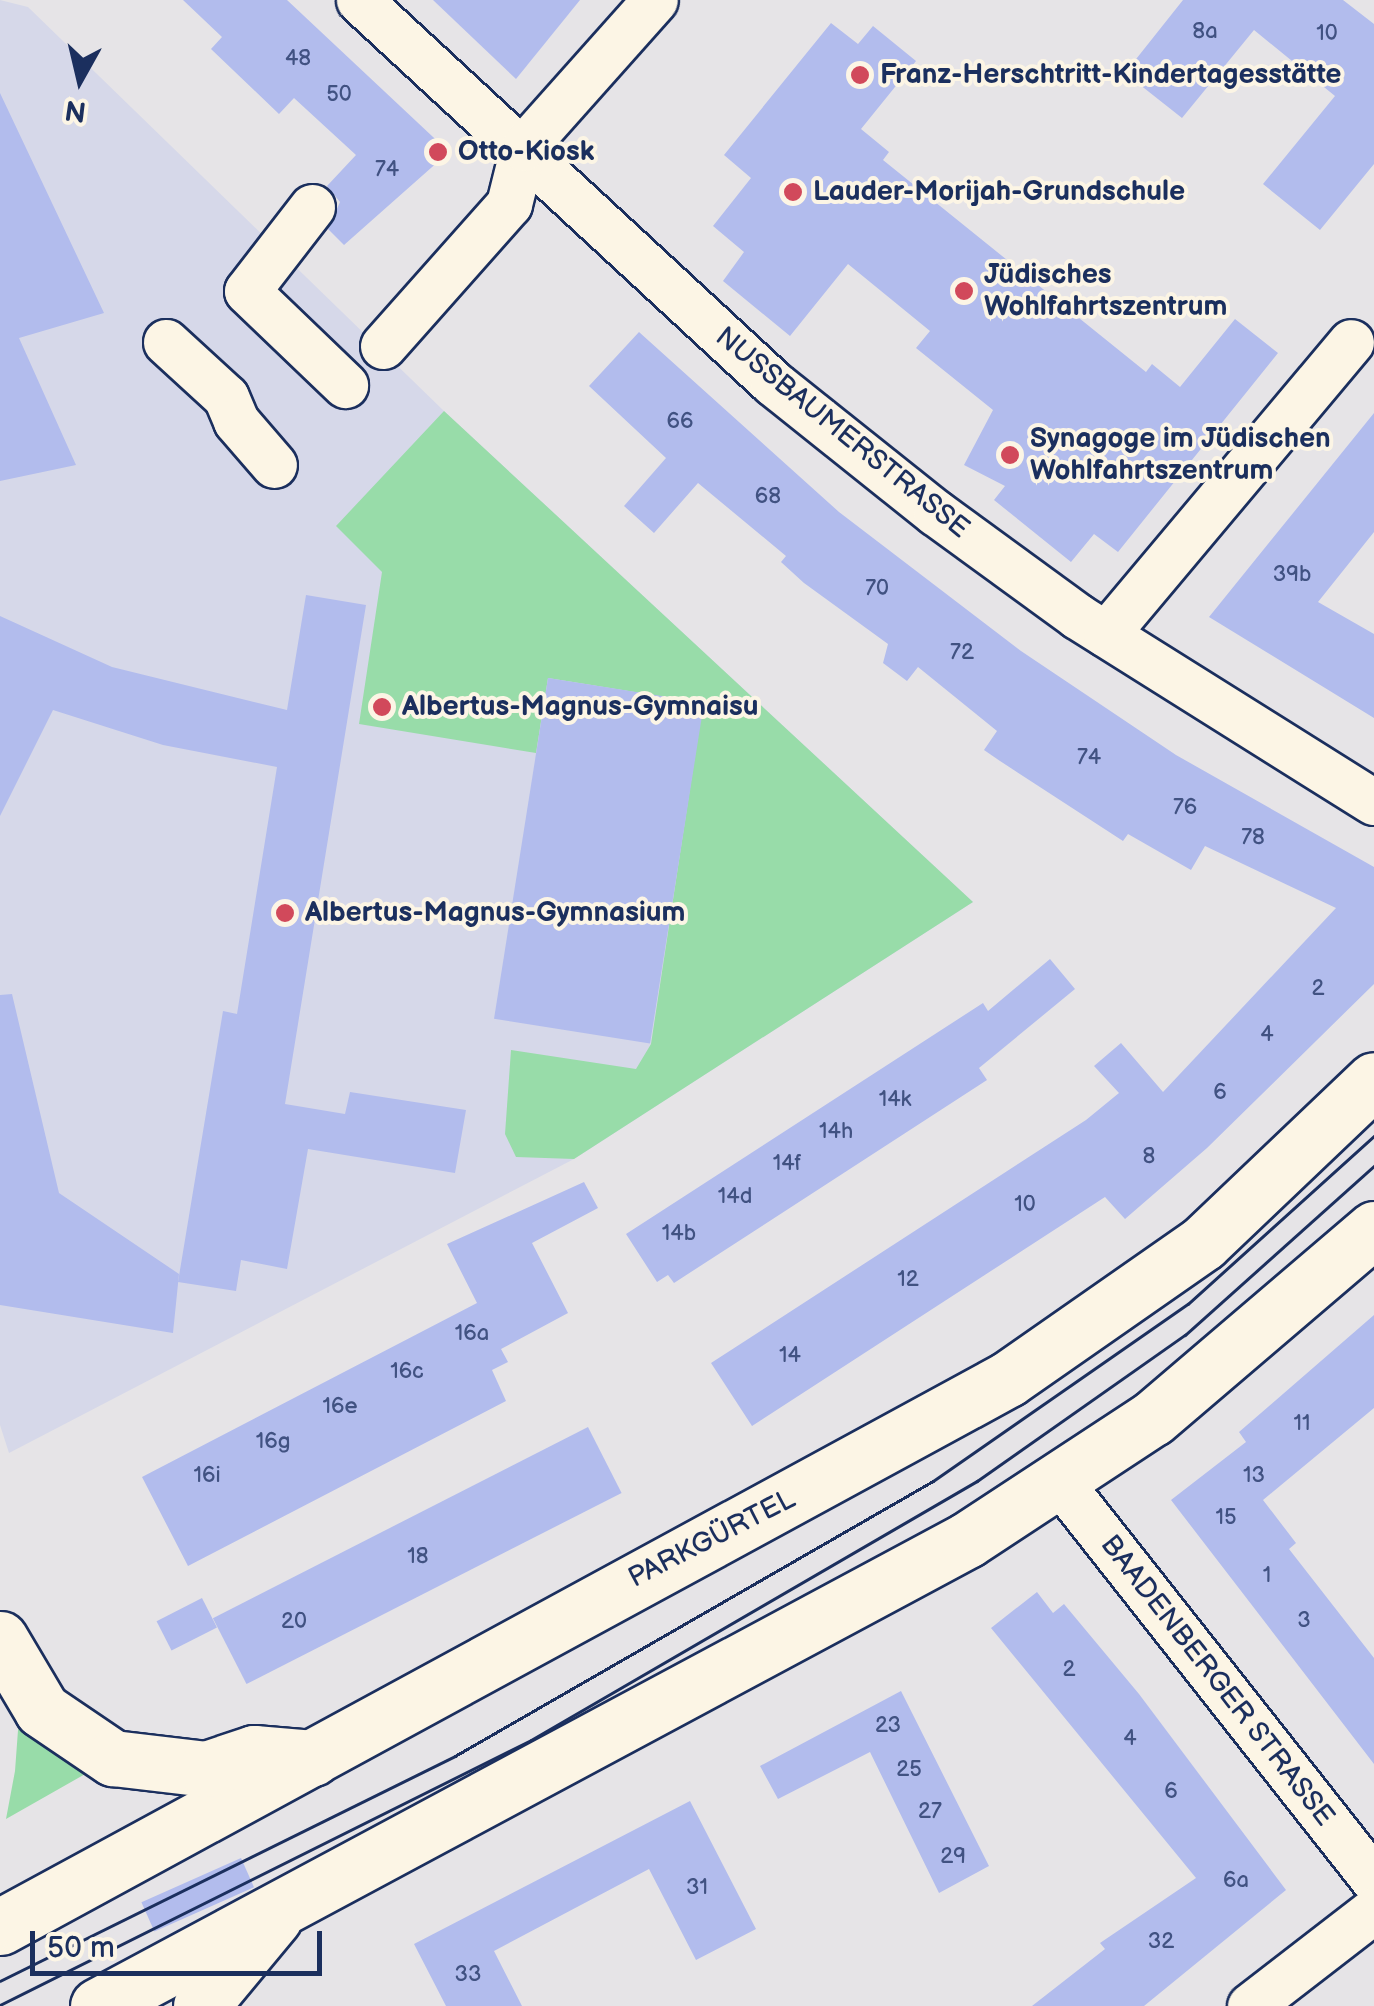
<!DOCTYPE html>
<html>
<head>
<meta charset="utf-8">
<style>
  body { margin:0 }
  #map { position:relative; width:1374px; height:2006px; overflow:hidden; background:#e6e4e7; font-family:"Balsamiq Sans",sans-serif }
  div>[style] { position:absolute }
  .built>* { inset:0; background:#d6d8e9 }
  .green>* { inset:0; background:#98dca9 }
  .building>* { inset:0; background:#b2bced; transform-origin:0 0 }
  .roads { filter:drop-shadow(2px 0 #1b2f5e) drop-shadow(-2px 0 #1b2f5e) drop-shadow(0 2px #1b2f5e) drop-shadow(0 -2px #1b2f5e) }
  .minor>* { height:45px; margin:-22.5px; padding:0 22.5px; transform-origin:22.5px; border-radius:22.5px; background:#fcf5e5 }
  .major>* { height:55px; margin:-27.5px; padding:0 27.5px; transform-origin:27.5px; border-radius:27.5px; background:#fcf5e5 }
  .highway>* { height:55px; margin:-27.5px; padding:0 27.5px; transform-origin:27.5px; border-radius:27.5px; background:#fcf5e5 }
  .tram>* { height:2.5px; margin:-1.25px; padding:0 1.25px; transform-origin:1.25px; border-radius:1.25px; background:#1b2f5e }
  .dots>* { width:28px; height:28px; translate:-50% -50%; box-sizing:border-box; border:5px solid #fcf5e5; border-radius:50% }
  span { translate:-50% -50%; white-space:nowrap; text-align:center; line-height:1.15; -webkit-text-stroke:8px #fcf5e5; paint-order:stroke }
  .number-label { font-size:22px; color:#415282 }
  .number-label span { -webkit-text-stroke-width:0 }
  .poi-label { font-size:28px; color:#1b2f5e; font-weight:700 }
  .left { translate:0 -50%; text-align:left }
  .street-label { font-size:28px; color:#1b2f5e }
  .north { position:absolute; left:30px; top:30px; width:100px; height:100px; -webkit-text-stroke:8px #fcf5e5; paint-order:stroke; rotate:188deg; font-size:28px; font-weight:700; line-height:40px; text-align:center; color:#1b2f5e }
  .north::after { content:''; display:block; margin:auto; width:35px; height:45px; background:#1b2f5e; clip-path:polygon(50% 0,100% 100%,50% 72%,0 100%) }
  .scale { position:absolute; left:30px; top:1931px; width:292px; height:45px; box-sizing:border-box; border:5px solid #1b2f5e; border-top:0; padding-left:12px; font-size:30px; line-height:35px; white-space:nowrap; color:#1b2f5e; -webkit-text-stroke:8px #fcf5e5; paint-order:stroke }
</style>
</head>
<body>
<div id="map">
  <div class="built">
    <div style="clip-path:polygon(0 0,28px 7px,444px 411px,973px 902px,574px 1159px,9px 1453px,0 1425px)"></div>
  </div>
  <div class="green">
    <div style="clip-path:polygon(444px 411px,973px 902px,574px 1159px,516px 1157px,505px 1134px,511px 1050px,636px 1069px,651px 1044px,703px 703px,548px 678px,536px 753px,359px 724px,382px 572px,336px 526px)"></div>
    <div style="clip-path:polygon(20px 1703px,94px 1769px,6px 1819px,15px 1771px)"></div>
  </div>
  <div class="building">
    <div style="clip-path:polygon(183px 0,287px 0,449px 152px,344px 245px,328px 229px,340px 202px,327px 186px,356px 155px,294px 98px,279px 114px,211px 49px,222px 37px)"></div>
    <div style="clip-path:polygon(433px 0,580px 0,516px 79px)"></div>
    <div style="clip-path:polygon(1183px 0,1343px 0,1374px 24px,1374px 164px,1320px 230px,1263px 184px,1335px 96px,1254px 30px,1182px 118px,1125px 73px)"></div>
    <div style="clip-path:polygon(831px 23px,858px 44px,873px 26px,916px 61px,861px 129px,889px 152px,883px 160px,1146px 372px,1152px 364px,1180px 387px,1235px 319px,1278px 353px,1118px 552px,1094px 534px,1071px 562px,994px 500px,1005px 486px,964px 465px,993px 410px,916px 348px,930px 331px,848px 264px,790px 336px,723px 281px,744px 252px,713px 226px,751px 178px,724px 155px)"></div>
    <div style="clip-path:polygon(0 93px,104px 313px,19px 338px,76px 465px,0 481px)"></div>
    <div style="clip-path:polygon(639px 332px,839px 512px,1021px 651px,1176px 755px,1374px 867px,1374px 984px,1207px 1148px,1125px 1219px,1105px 1197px,752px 1426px,711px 1363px,1086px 1120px,1119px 1093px,1094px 1066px,1121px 1043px,1163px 1092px,1336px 908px,1205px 846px,1191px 870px,1128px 834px,1123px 841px,1000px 761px,984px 750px,997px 731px,918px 667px,907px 681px,883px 663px,888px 644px,804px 583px,781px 562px,786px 556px,698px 483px,654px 533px,624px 506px,666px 458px,589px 386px)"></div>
    <div style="clip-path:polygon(1374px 413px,1374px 532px,1318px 602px,1374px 634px,1374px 718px,1209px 617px)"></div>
    <div style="clip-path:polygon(306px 595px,366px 605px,285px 1104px,345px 1114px,350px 1092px,466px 1110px,455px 1173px,308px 1149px,287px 1269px,241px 1260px,236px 1291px,178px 1282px,223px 1011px,237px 1014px,277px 767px,163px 745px,53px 710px,0 816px,0 616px,112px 667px,287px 710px)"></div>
    <div style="left:548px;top:678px;width:158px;height:345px;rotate:9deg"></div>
    <div style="clip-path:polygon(1050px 959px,1075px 989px,979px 1068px,987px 1080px,674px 1283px,668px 1275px,657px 1282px,626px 1234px,983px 1003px,988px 1011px)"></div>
    <div style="clip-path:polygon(12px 994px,59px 1193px,179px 1274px,173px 1333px,0 1305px,0 995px)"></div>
    <div style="clip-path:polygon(584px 1182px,598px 1208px,532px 1243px,568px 1313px,501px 1349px,508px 1362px,492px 1370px,506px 1401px,188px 1566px,142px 1477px,477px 1303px,447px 1244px)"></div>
    <div style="clip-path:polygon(1374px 1315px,1374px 1408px,1263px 1500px,1296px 1543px,1289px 1549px,1374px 1658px,1374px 1764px,1171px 1500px,1246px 1442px,1239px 1432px)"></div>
    <div style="left:588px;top:1427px;width:74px;height:421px;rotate:63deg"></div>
    <div style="clip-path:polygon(1037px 1592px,1053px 1613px,1064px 1604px,1139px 1694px,1286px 1890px,1144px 2006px,1032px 2006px,1105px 1949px,1100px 1943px,1196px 1878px,991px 1628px)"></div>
    <div style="left:202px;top:1598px;width:33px;height:51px;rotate:63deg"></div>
    <div style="clip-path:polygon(901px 1691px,989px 1866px,939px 1893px,870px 1752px,778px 1799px,760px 1766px)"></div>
    <div style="clip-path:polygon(690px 1801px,756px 1929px,696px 1960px,649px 1869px,494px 1951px,522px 2006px,446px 2006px,414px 1944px)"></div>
    <div style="left:241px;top:1858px;width:32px;height:109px;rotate:66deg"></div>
  </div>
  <div class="roads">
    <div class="minor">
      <div style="left:359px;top:0;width:564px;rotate:42.77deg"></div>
      <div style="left:773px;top:383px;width:208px;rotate:38.6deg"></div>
      <div style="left:936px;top:513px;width:175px;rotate:36.1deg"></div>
      <div style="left:1077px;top:616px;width:350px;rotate:32.1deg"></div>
      <div style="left:312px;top:207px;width:106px;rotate:127.7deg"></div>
      <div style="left:247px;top:291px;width:136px;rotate:43.8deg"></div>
      <div style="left:166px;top:342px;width:81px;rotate:42.5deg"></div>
      <div style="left:226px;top:397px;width:26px;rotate:67deg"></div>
      <div style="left:236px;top:421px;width:58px;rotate:49.2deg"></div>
      <div style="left:383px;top:346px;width:190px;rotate:-48.4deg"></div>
      <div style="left:509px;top:204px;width:58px;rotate:-76deg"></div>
      <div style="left:523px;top:148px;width:198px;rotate:-48.3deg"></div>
      <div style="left:1106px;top:634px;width:381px;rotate:-50deg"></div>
      <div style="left:1060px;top:1482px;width:507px;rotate:51.73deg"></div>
      <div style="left:1250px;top:2006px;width:157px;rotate:-37.7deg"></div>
    </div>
    <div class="major">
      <div style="left:0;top:1927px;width:1147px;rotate:-28.53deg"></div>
      <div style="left:1008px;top:1379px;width:238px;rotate:-34.9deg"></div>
      <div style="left:1203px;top:1243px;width:236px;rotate:-43.6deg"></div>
      <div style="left:98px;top:2006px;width:986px;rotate:-28.2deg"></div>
      <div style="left:967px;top:1540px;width:222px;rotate:-33.3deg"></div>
      <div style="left:1153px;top:1418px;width:291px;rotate:-40.5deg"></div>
    </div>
    <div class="highway">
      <div style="left:0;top:1639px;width:82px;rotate:59.4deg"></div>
      <div style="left:42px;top:1710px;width:86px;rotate:34.1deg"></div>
      <div style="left:113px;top:1758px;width:94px;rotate:6.7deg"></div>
      <div style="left:206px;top:1769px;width:51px;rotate:-18.4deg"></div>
      <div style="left:254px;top:1753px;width:59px;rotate:4.8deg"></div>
      <div style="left:201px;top:2006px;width:114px;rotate:-50.3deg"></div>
    </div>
  </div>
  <div class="tram">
    <div style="left:0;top:1981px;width:508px;rotate:-26.31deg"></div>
    <div style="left:455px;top:1756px;width:551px;rotate:-29.91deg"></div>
    <div style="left:933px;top:1481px;width:310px;rotate:-34.8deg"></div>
    <div style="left:1188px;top:1304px;width:251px;rotate:-42.1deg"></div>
    <div style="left:0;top:2005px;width:593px;rotate:-26.52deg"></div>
    <div style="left:531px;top:1740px;width:516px;rotate:-30.14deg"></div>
    <div style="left:977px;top:1481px;width:254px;rotate:-35.1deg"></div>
    <div style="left:1185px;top:1335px;width:254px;rotate:-41.8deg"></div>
  </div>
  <div class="dots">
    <div style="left:860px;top:75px;background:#d1495b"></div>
    <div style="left:438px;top:152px;background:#d1495b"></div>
    <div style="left:793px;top:192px;background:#d1495b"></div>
    <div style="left:964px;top:291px;background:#d1495b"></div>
    <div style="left:1010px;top:455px;background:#d1495b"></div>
    <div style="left:382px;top:707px;background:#d1495b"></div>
    <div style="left:285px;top:913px;background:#d1495b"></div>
  </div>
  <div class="number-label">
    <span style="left:1205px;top:32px">8a</span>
    <span style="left:1327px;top:34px">10</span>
    <span style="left:298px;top:59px">48</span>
    <span style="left:339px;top:95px">50</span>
    <span style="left:387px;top:170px">74</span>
    <span style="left:680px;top:422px">66</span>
    <span style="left:768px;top:497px">68</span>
    <span style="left:1292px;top:575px">39b</span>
    <span style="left:877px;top:589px">70</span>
    <span style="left:962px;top:653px">72</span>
    <span style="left:1089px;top:758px">74</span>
    <span style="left:1185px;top:808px">76</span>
    <span style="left:1253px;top:838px">78</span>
    <span style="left:1318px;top:989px">2</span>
    <span style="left:1267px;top:1035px">4</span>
    <span style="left:1220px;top:1093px">6</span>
    <span style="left:895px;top:1100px">14k</span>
    <span style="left:836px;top:1132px">14h</span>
    <span style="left:1149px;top:1157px">8</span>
    <span style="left:787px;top:1164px">14f</span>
    <span style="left:735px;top:1197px">14d</span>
    <span style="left:1025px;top:1205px">10</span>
    <span style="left:679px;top:1234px">14b</span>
    <span style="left:908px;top:1280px">12</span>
    <span style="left:472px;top:1334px">16a</span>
    <span style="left:790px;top:1356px">14</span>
    <span style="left:407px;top:1372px">16c</span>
    <span style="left:340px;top:1407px">16e</span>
    <span style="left:1302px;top:1424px">11</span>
    <span style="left:273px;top:1442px">16g</span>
    <span style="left:207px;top:1476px">16i</span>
    <span style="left:1254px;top:1476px">13</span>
    <span style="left:1226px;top:1518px">15</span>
    <span style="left:418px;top:1557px">18</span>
    <span style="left:1267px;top:1576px">1</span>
    <span style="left:1304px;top:1621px">3</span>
    <span style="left:294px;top:1622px">20</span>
    <span style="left:1069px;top:1670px">2</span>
    <span style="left:888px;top:1726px">23</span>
    <span style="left:1130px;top:1739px">4</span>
    <span style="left:909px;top:1770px">25</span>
    <span style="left:1171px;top:1792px">6</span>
    <span style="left:930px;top:1812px">27</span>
    <span style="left:953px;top:1857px">29</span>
    <span style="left:1236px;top:1881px">6a</span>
    <span style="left:697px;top:1888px">31</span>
    <span style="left:1161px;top:1942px">32</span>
    <span style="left:468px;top:1975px">33</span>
  </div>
  <div class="poi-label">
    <span class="left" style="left:880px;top:75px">Franz-Herschtritt-Kindertagesstätte</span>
    <span class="left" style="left:458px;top:152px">Otto-Kiosk</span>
    <span class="left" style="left:813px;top:192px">Lauder-Morijah-Grundschule</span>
    <span class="left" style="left:984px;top:291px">Jüdisches<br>Wohlfahrtszentrum</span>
    <span class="left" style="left:1030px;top:455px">Synagoge im Jüdischen<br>Wohlfahrtszentrum</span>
    <span class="left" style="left:402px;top:707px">Albertus-Magnus-Gymnaisu</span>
    <span class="left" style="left:305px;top:913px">Albertus-Magnus-Gymnasium</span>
  </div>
  <div class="street-label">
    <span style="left:842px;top:433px;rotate:39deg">NUSSBAUMERSTRASSE</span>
    <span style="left:712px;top:1539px;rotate:-27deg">PARKGÜRTEL</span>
    <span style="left:1217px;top:1681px;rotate:52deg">BAADENBERGER STRASSE</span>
  </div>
  <div class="north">N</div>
  <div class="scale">50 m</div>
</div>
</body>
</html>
